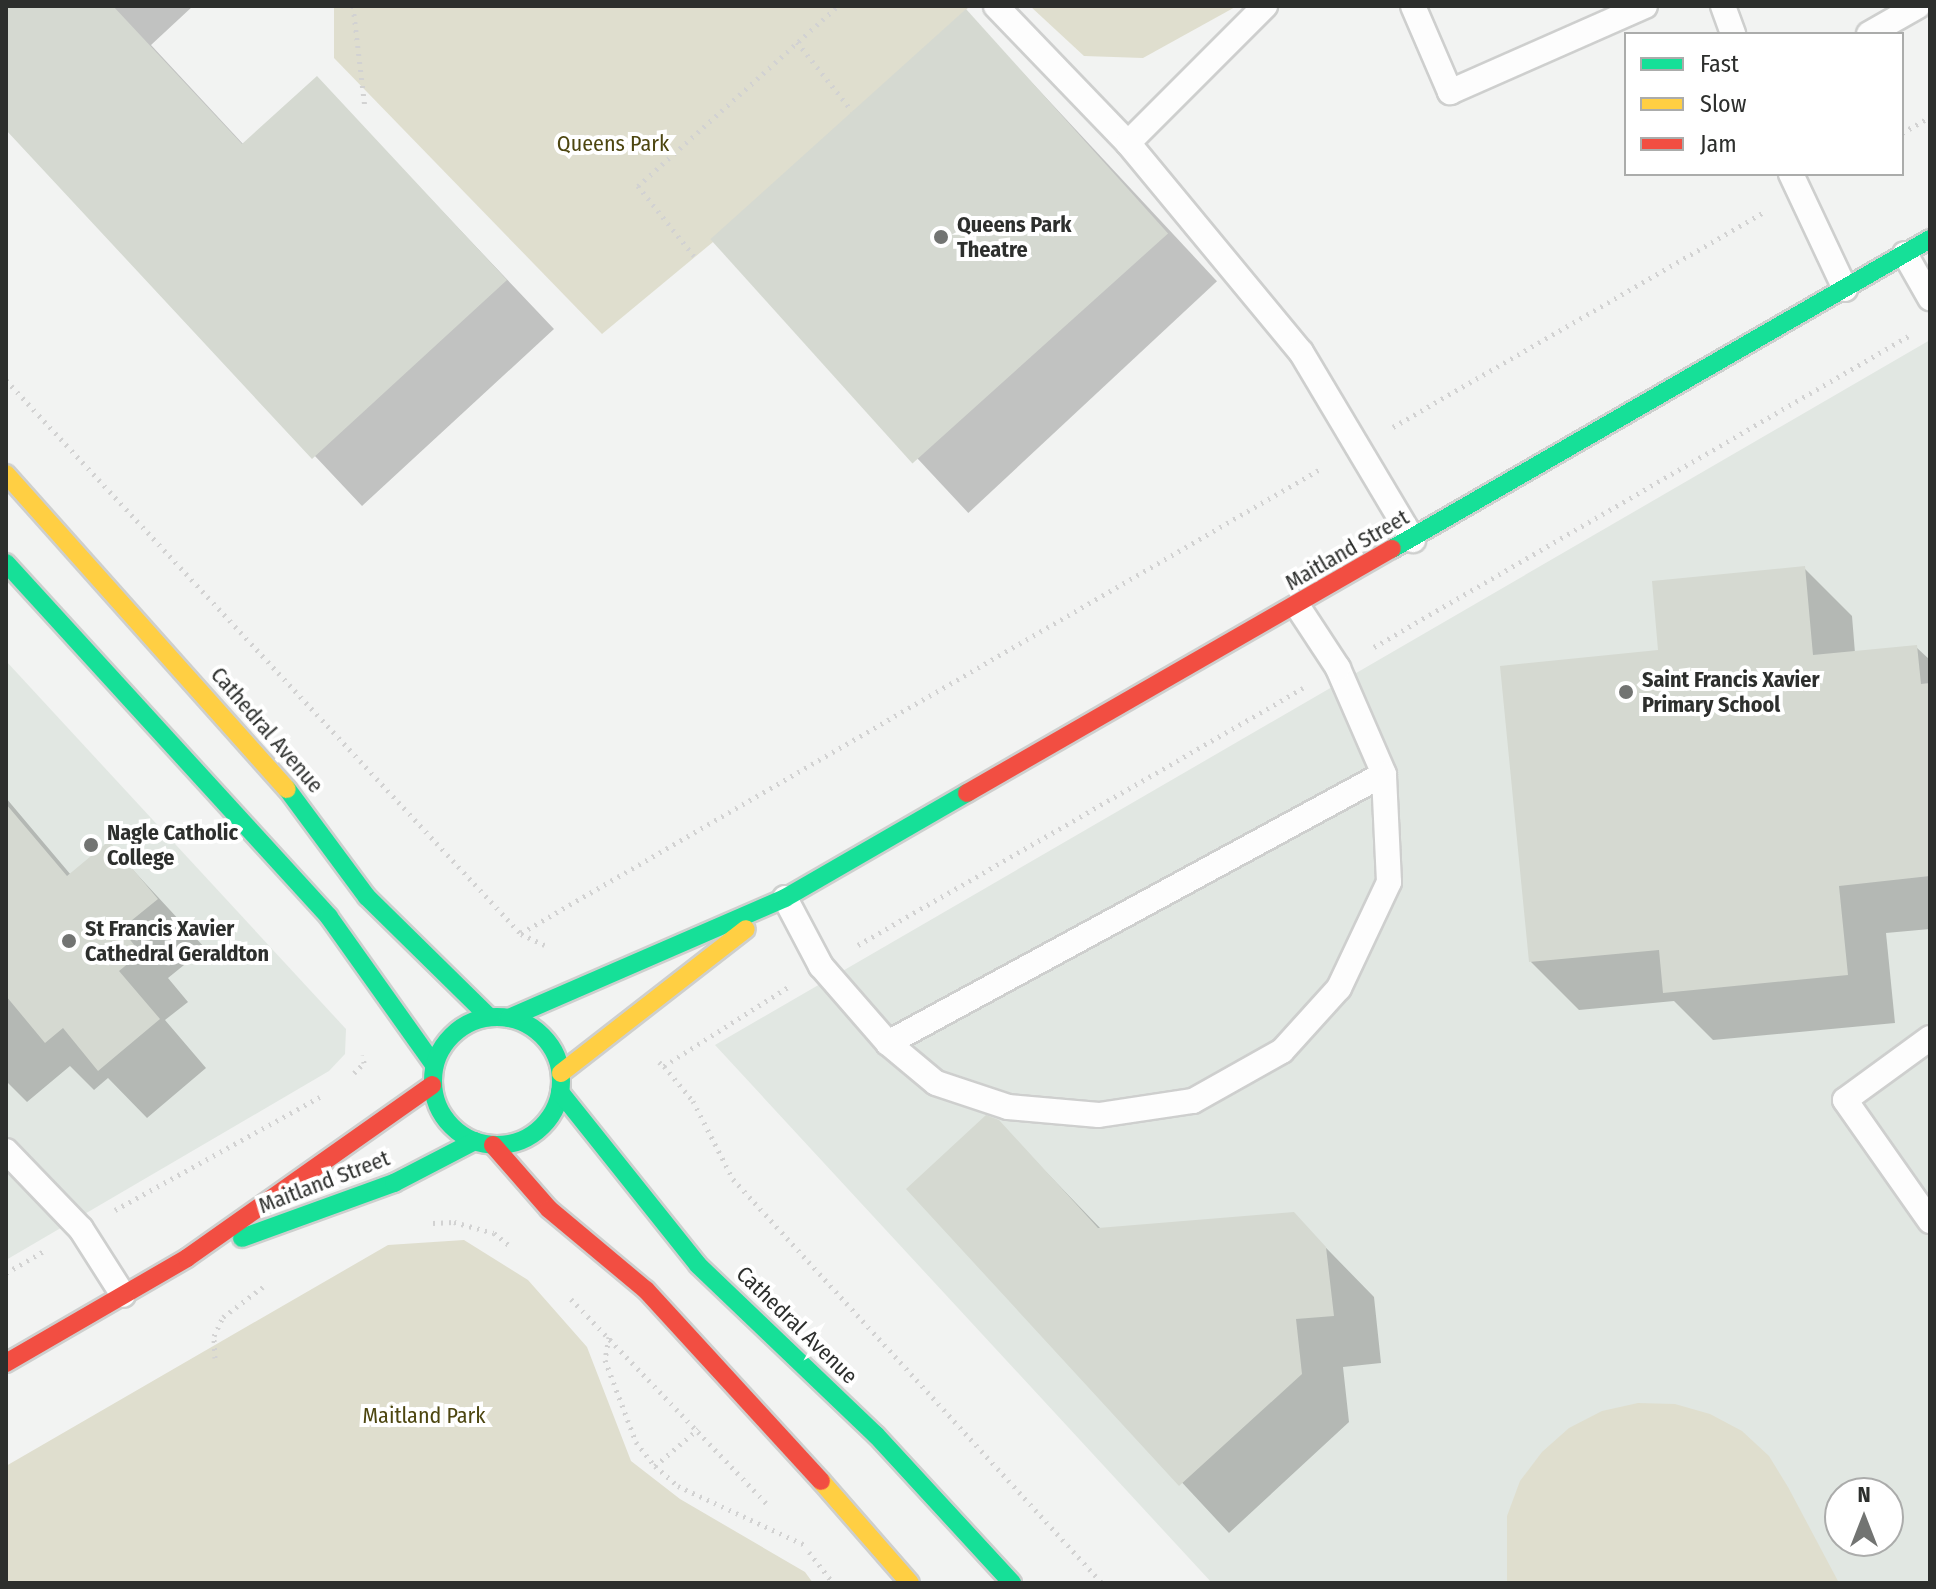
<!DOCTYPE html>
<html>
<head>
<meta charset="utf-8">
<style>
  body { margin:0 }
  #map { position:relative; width:1936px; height:1589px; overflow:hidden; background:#f2f3f2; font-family:"Fira Sans Condensed",sans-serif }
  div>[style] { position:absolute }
  .built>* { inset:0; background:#e1e7e2 }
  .green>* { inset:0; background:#dfdece }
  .shadow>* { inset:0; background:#0003; transform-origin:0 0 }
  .building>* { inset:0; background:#d5d9d1; transform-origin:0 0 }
  .path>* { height:5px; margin-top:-2.5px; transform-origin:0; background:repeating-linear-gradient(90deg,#d2d2d2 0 2px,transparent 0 8px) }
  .roads { filter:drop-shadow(2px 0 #cecfce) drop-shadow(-2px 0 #cecfce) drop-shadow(0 2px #cecfce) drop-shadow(0 -2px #cecfce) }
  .lane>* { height:24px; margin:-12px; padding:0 12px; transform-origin:12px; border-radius:12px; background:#fdfdfd }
  .fast>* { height:18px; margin:-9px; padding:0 9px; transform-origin:9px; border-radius:9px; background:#16e098 }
  .fast>.ring { margin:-9px; padding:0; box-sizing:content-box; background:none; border:18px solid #16e098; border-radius:50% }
  .slow>* { height:18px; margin:-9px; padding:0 9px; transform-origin:9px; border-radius:9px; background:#ffcf43 }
  .jam>* { height:18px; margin:-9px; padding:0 9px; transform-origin:9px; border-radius:9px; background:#f24e42 }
  .dots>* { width:22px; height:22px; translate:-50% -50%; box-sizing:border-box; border:4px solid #fff; border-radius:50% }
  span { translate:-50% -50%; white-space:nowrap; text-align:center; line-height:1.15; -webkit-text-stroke:8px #fff; paint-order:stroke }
  .park-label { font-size:22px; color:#4d4610 }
  .poi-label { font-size:22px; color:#2d2f2d; font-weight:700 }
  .left { translate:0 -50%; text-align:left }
  .street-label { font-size:22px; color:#2d2f2d }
  .frame { position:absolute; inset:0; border:8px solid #2d2f2d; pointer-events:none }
  .legend { position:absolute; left:1624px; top:32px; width:280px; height:144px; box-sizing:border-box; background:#fff; border:2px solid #abacab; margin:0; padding:10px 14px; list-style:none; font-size:24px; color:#2d2f2d }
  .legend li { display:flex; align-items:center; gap:16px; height:40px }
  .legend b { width:40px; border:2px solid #abacab }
  .north { position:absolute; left:1824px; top:1477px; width:80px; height:80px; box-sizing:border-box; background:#fff; border:2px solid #abacab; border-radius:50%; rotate:0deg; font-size:22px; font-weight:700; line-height:32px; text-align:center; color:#2d2f2d }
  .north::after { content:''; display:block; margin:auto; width:28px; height:36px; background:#727472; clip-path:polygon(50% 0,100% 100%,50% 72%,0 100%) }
</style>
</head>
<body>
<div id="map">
  <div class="built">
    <div style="clip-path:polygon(evenodd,1930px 340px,1930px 1583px,1212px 1583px,715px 1045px,1930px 340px,1840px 1493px,1888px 1493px,1888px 1541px,1840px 1541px,1840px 1493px)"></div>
    <div style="clip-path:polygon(6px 661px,346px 1029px,345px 1054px,329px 1071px,6px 1260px)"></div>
  </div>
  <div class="green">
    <div style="clip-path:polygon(334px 6px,970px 6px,713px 242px,602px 334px,334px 58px)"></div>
    <div style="clip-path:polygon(1030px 6px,1237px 6px,1143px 58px,1084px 56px)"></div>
    <div style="clip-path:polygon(464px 1240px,528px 1280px,587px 1347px,631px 1461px,680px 1499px,805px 1572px,813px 1583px,6px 1583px,6px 1466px,388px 1245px)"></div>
    <div style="clip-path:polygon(1638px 1403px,1675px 1404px,1710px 1414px,1742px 1431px,1769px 1456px,1788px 1487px,1839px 1583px,1507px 1583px,1507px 1516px,1520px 1481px,1542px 1452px,1569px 1428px,1602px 1411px)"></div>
  </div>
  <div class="shadow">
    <div style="clip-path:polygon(6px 6px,193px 6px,151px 45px,244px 145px,317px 79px,554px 329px,362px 506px,6px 128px)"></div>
    <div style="left:966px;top:12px;width:368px;height:340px;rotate:47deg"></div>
    <div style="clip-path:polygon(1804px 568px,1852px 616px,1855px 653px,1916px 647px,1930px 660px,1930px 929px,1886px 933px,1895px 1023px,1713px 1040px,1674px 1001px,1579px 1010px,1531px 962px,1661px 652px)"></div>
    <div style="clip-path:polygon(6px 798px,71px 875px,109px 844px,205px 948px,168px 978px,188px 1002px,165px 1020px,206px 1068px,147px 1118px,108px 1078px,94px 1090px,70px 1066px,27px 1102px,6px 1081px)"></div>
    <div style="clip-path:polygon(998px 1122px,1102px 1230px,1293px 1214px,1374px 1297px,1381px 1363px,1343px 1367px,1349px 1422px,1229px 1533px,909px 1189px)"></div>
  </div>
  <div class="building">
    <div style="clip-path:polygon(6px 6px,113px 6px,242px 144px,317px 76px,507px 280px,312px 459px,6px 130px)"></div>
    <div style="left:966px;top:9px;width:302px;height:344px;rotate:48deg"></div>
    <div style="clip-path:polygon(1805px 566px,1813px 655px,1917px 645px,1921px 684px,1930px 683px,1930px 876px,1839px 886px,1848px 975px,1663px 993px,1659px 950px,1529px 962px,1500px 666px,1658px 650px,1652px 581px)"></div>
    <div style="clip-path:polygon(6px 804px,67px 876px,109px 841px,158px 899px,121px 929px,141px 953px,119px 971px,160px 1019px,98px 1071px,63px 1028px,45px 1043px,6px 996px)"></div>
    <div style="clip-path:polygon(986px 1115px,999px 1120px,1098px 1228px,1294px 1212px,1326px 1247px,1334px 1316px,1296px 1319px,1302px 1374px,1179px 1486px,906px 1189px)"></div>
  </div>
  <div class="path">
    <div style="left:353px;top:6px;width:103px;rotate:83.3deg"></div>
    <div style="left:797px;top:42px;width:88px;rotate:51.4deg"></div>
    <div style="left:1902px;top:133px;width:32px;rotate:-30deg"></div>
    <div style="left:694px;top:256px;width:90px;rotate:-128.7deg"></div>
    <div style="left:638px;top:186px;width:269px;rotate:-42deg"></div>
    <div style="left:6px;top:380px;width:756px;rotate:47.09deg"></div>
    <div style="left:521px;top:934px;width:26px;rotate:25deg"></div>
    <div style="left:1393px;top:427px;width:430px;rotate:-30.1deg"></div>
    <div style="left:1374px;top:647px;width:622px;rotate:-30.19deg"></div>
    <div style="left:521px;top:933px;width:926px;rotate:-30.14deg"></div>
    <div style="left:858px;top:945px;width:514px;rotate:-30.01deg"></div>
    <div style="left:659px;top:1062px;width:6px;rotate:39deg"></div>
    <div style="left:664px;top:1066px;width:147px;rotate:-32.5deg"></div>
    <div style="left:664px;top:1066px;width:45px;rotate:50.4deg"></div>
    <div style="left:693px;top:1101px;width:88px;rotate:62.9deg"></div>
    <div style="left:733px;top:1179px;width:547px;rotate:47.59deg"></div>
    <div style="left:354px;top:1073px;width:14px;rotate:-45deg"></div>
    <div style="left:364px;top:1063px;width:8px;rotate:-97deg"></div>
    <div style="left:115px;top:1210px;width:234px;rotate:-28.9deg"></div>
    <div style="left:433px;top:1223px;width:21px;rotate:-3deg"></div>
    <div style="left:454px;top:1222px;width:41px;rotate:15.4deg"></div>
    <div style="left:494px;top:1233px;width:19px;rotate:39deg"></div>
    <div style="left:6px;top:1273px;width:44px;rotate:-30.1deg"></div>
    <div style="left:571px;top:1299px;width:285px;rotate:46.3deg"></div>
    <div style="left:609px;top:1337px;width:23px;rotate:100deg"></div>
    <div style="left:605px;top:1360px;width:88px;rotate:69.3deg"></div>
    <div style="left:636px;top:1442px;width:31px;rotate:52deg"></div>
    <div style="left:655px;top:1466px;width:30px;rotate:41deg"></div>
    <div style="left:678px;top:1486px;width:140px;rotate:24.9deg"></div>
    <div style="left:215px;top:1358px;width:22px;rotate:-93deg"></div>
    <div style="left:214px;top:1336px;width:21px;rotate:-65deg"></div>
    <div style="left:223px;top:1317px;width:50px;rotate:-36.9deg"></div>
    <div style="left:655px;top:1466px;width:57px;rotate:-40.7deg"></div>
    <div style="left:809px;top:1552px;width:39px;rotate:52deg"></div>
  </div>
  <div class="roads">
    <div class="lane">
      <div style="left:996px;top:6px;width:190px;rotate:46.1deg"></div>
      <div style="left:1128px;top:143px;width:271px;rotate:50.4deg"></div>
      <div style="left:1301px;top:352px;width:219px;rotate:59.2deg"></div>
      <div style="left:1413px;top:6px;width:94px;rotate:66.7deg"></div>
      <div style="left:1450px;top:92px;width:213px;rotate:-23.8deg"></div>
      <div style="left:1723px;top:6px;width:30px;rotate:70deg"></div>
      <div style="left:1869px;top:34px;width:56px;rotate:-29.7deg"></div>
      <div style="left:1128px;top:143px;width:194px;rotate:-45deg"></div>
      <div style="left:1791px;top:174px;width:127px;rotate:64.8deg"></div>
      <div style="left:1905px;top:254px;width:51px;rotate:60.4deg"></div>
      <div style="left:785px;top:898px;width:77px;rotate:62.1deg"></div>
      <div style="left:821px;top:966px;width:102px;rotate:49deg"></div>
      <div style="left:888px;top:1043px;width:62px;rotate:39.8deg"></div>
      <div style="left:936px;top:1083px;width:76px;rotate:18.4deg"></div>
      <div style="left:1008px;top:1107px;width:91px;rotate:5deg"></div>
      <div style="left:1099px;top:1115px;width:95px;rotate:-8.5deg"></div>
      <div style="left:1193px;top:1101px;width:102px;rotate:-29.3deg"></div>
      <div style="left:1282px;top:1051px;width:85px;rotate:-47.9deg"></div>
      <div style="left:1339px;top:988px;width:117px;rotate:-64.7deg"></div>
      <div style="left:1389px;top:882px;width:108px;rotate:-92.7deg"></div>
      <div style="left:1384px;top:774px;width:116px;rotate:-113.5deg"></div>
      <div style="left:1338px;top:668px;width:73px;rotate:-123.3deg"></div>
      <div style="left:1930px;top:1038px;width:105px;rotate:143.9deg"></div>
      <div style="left:1845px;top:1100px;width:148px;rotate:54.9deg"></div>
      <div style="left:888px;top:1043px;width:564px;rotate:-28.47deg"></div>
      <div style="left:6px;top:1151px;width:108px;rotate:46.1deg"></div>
      <div style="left:81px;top:1229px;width:78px;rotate:57.5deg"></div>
    </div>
    <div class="fast">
      <div style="left:1392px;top:549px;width:621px;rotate:-29.95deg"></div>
      <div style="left:6px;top:563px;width:479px;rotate:47.6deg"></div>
      <div style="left:329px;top:917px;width:181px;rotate:54.6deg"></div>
      <div style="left:287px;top:789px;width:134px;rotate:53.5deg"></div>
      <div style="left:367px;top:897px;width:171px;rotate:44.5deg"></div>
      <div class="ring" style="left:433px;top:1017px;width:110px;height:110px"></div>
      <div style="left:509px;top:1018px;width:301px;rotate:-23.5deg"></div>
      <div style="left:785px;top:898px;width:210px;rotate:-30deg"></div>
      <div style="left:560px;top:1092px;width:221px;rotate:51.4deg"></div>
      <div style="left:698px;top:1265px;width:246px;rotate:43.7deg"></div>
      <div style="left:876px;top:1435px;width:201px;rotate:47.4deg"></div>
      <div style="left:242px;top:1238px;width:162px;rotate:-19.9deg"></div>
      <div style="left:394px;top:1183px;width:91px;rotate:-27.4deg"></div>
    </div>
    <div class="slow">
      <div style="left:6px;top:474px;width:422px;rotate:48.3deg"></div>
      <div style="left:561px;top:1073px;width:234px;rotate:-37.9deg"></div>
      <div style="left:821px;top:1481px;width:135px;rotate:48.9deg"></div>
    </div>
    <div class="jam">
      <div style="left:967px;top:793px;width:490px;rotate:-29.9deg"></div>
      <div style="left:493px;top:1145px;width:85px;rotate:48.8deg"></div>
      <div style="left:549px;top:1209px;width:126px;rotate:39.9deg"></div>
      <div style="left:646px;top:1290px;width:259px;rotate:47.5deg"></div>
      <div style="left:6px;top:1363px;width:209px;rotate:-30.1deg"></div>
      <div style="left:187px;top:1258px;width:300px;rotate:-35.2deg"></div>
    </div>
  </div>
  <div class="dots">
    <div style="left:941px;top:237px;background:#727472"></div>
    <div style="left:1626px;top:692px;background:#727472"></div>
    <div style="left:91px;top:845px;background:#727472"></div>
    <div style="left:69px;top:941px;background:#727472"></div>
  </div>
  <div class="park-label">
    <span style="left:613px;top:144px">Queens Park</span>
    <span style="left:424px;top:1416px">Maitland Park</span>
  </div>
  <div class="poi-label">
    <span class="left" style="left:957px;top:237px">Queens Park<br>Theatre</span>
    <span class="left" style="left:1642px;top:692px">Saint Francis Xavier<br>Primary School</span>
    <span class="left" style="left:107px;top:845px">Nagle Catholic<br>College</span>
    <span class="left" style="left:85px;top:941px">St Francis Xavier<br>Cathedral Geraldton</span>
  </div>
  <div class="street-label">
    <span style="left:1347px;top:550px;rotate:-30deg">Maitland Street</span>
    <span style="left:267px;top:730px;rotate:49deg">Cathedral Avenue</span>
    <span style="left:324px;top:1182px;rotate:-21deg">Maitland Street</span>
    <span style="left:797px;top:1325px;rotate:44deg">Cathedral Avenue</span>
  </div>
  <div class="frame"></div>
  <ul class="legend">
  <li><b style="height:10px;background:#16e098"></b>Fast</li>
  <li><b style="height:10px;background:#ffcf43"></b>Slow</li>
  <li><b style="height:10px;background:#f24e42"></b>Jam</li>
  </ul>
  <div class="north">N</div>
</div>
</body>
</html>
